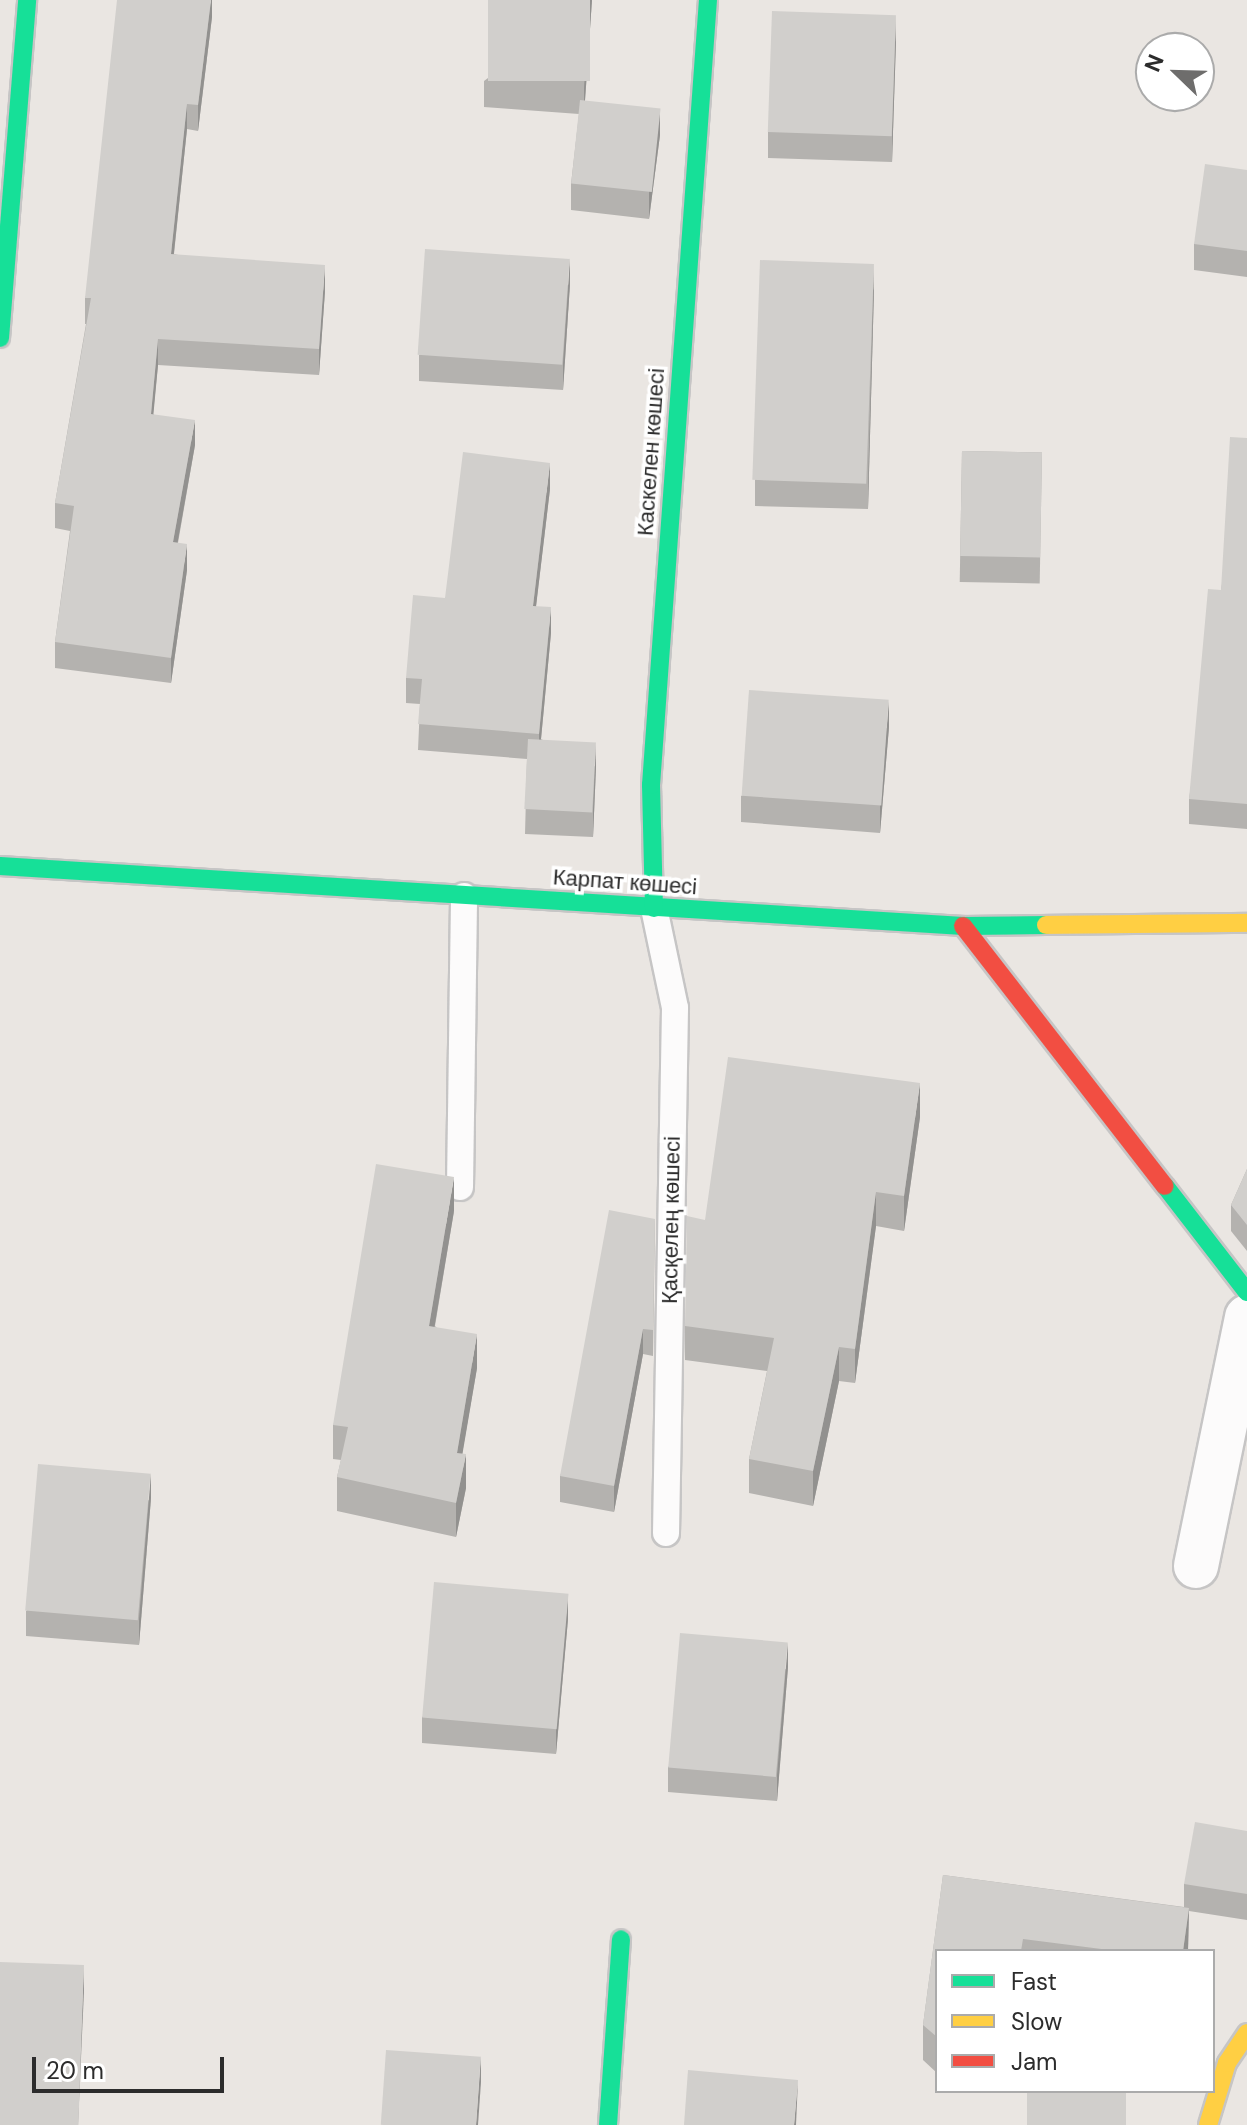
<!DOCTYPE html>
<html>
<head>
<meta charset="utf-8">
<style>
  body { margin:0 }
  #map { position:relative; width:1247px; height:2125px; overflow:hidden; background:#eae6e2; font-family:"DM Sans",sans-serif }
  div>[style] { position:absolute }
  .roads { filter:drop-shadow(2px 0 #c6c5c5) drop-shadow(-2px 0 #c6c5c5) drop-shadow(0 2px #c6c5c5) drop-shadow(0 -2px #c6c5c5) }
  .lane>* { height:26px; margin:-13px; padding:0 13px; transform-origin:13px; border-radius:13px; background:#fcfbfb }
  .street>* { height:44px; margin:-22px; padding:0 22px; transform-origin:22px; border-radius:22px; background:#fcfbfb }
  .fast>* { height:18px; margin:-9px; padding:0 9px; transform-origin:9px; border-radius:9px; background:#16e098 }
  .slow>* { height:18px; margin:-9px; padding:0 9px; transform-origin:9px; border-radius:9px; background:#ffcf43 }
  .jam>* { height:18px; margin:-9px; padding:0 9px; transform-origin:9px; border-radius:9px; background:#f24e42 }
  .wall>* { inset:0; background:#b4b2af; transform-origin:0 0 }
  .shaded-wall>* { inset:0; background:#92918f }
  .building>* { inset:0; background:#d1cfcc; transform-origin:0 0 }
  span { translate:-50% -50%; white-space:nowrap; text-align:center; line-height:1.15; -webkit-text-stroke:7px #fff; paint-order:stroke }
  .street-label { font-size:22px; color:#2c2c2c }
  .legend { position:absolute; left:935px; top:1949px; width:280px; height:144px; box-sizing:border-box; background:#fff; border:2px solid #ababab; margin:0; padding:10px 14px; list-style:none; font-size:24px; color:#2c2c2c }
  .legend li { display:flex; align-items:center; gap:16px; height:40px }
  .legend b { width:40px; border:2px solid #ababab }
  .north { position:absolute; left:1135px; top:32px; width:80px; height:80px; box-sizing:border-box; background:#fff; border:2px solid #ababab; border-radius:50%; rotate:293deg; font-size:22px; font-weight:700; line-height:32px; text-align:center; color:#2c2c2c }
  .north::after { content:''; display:block; margin:auto; width:28px; height:36px; background:#6e6d6c; clip-path:polygon(50% 0,100% 100%,50% 72%,0 100%) }
  .scale { position:absolute; left:32px; top:2057px; width:192px; height:36px; box-sizing:border-box; border:4px solid #2c2c2c; border-top:0; padding-left:10px; font-size:24px; line-height:28px; white-space:nowrap; color:#2c2c2c; -webkit-text-stroke:6px #fff; paint-order:stroke }
</style>
</head>
<body>
<div id="map">
  <div class="roads">
    <div class="lane">
      <div style="left:654px;top:908px;width:102px;rotate:78.1deg"></div>
      <div style="left:675px;top:1008px;width:525px;rotate:90.98deg"></div>
      <div style="left:460px;top:1187px;width:291px;rotate:-89.2deg"></div>
    </div>
    <div class="street">
      <div style="left:1196px;top:1566px;width:254px;rotate:-78.4deg"></div>
    </div>
    <div class="fast">
      <div style="left:0;top:338px;width:339px;rotate:-85.4deg"></div>
      <div style="left:0;top:866px;width:965px;rotate:3.57deg"></div>
      <div style="left:963px;top:926px;width:83px;rotate:-0.7deg"></div>
      <div style="left:654px;top:908px;width:123px;rotate:-91.4deg"></div>
      <div style="left:651px;top:785px;width:787px;rotate:-85.85deg"></div>
      <div style="left:1165px;top:1186px;width:134px;rotate:52.3deg"></div>
      <div style="left:608px;top:2125px;width:186px;rotate:-86deg"></div>
    </div>
    <div class="slow">
      <div style="left:1046px;top:925px;width:201px;rotate:-0.6deg"></div>
      <div style="left:1208px;top:2125px;width:65px;rotate:-73deg"></div>
      <div style="left:1227px;top:2063px;width:36px;rotate:-56deg"></div>
    </div>
    <div class="jam">
      <div style="left:963px;top:926px;width:329px;rotate:52.2deg"></div>
    </div>
  </div>
  <div class="wall">
    <div style="clip-path:polygon(212px 0,212px 17px,198px 131px,187px 129px,174px 254px,325px 291px,319px 375px,158px 365px,153px 414px,195px 445px,178px 543px,187px 570px,171px 683px,55px 668px,55px 642px,70px 531px,55px 528px,55px 503px,86px 324px,85px 324px,85px 298px)"></div>
    <div style="clip-path:polygon(592px 0,585px 101px,660px 135px,649px 219px,571px 210px,571px 184px,579px 114px,484px 107px,484px 81px)"></div>
    <div style="clip-path:polygon(896px 41px,892px 162px,768px 158px,768px 132px)"></div>
    <div style="clip-path:polygon(1247px 170px,1247px 277px,1194px 270px,1194px 244px)"></div>
    <div style="clip-path:polygon(570px 284px,563px 390px,419px 381px,419px 355px)"></div>
    <div style="clip-path:polygon(874px 289px,868px 509px,755px 506px,755px 480px)"></div>
    <div style="clip-path:polygon(1247px 438px,1247px 829px,1189px 824px,1189px 799px,1221px 590px)"></div>
    <div style="left:962px;top:451px;width:80px;height:131px;rotate:1deg"></div>
    <div style="clip-path:polygon(550px 489px,536px 606px,551px 633px,541px 739px,596px 767px,593px 837px,525px 834px,527px 759px,418px 750px,420px 704px,406px 703px,406px 678px,445px 598px)"></div>
    <div style="clip-path:polygon(889px 727px,880px 833px,741px 822px,741px 796px)"></div>
    <div style="clip-path:polygon(920px 1117px,904px 1231px,876px 1226px,855px 1383px,839px 1381px,813px 1506px,749px 1493px,749px 1459px,767px 1371px,685px 1360px,685px 1326px,705px 1220px)"></div>
    <div style="clip-path:polygon(1247px 1169px,1247px 1251px,1231px 1231px,1231px 1205px)"></div>
    <div style="clip-path:polygon(454px 1211px,435px 1326px,477px 1368px,462px 1454px,466px 1488px,456px 1537px,337px 1511px,337px 1477px,341px 1460px,333px 1459px,333px 1425px)"></div>
    <div style="clip-path:polygon(655px 1219px,653px 1356px,643px 1354px,614px 1512px,560px 1502px,560px 1476px)"></div>
    <div style="clip-path:polygon(151px 1498px,139px 1645px,26px 1636px,26px 1611px)"></div>
    <div style="clip-path:polygon(568px 1619px,556px 1754px,422px 1743px,422px 1717px)"></div>
    <div style="clip-path:polygon(788px 1667px,777px 1801px,668px 1792px,668px 1767px)"></div>
    <div style="clip-path:polygon(1247px 1831px,1247px 1920px,1189px 1911px,1188px 1951px,937px 1951px,937px 2073px,923px 2060px,923px 2025px,943px 1875px,1184px 1907px,1184px 1884px)"></div>
  </div>
  <div class="shaded-wall">
    <div style="clip-path:polygon(211px 0,212px 0,212px 17px,198px 131px,198px 105px)"></div>
    <div style="clip-path:polygon(590px 0,592px 0,584px 114px,584px 88px)"></div>
    <div style="clip-path:polygon(896px 15px,896px 41px,892px 162px,892px 136px)"></div>
    <div style="clip-path:polygon(187px 104px,187px 129px,171px 280px,171px 254px)"></div>
    <div style="clip-path:polygon(660px 109px,660px 135px,649px 219px,649px 193px)"></div>
    <div style="clip-path:polygon(570px 258px,570px 284px,563px 390px,563px 364px)"></div>
    <div style="clip-path:polygon(874px 263px,874px 289px,868px 509px,868px 483px)"></div>
    <div style="clip-path:polygon(325px 265px,325px 291px,319px 375px,319px 349px)"></div>
    <div style="clip-path:polygon(158px 339px,158px 365px,151px 440px,151px 414px)"></div>
    <div style="clip-path:polygon(195px 420px,195px 445px,173px 568px,173px 542px)"></div>
    <div style="clip-path:polygon(550px 463px,550px 489px,533px 632px,533px 606px)"></div>
    <div style="clip-path:polygon(187px 544px,187px 570px,171px 683px,171px 658px)"></div>
    <div style="clip-path:polygon(551px 607px,551px 633px,539px 760px,539px 734px)"></div>
    <div style="clip-path:polygon(889px 701px,889px 727px,880px 833px,880px 807px)"></div>
    <div style="clip-path:polygon(596px 742px,596px 767px,593px 837px,593px 811px)"></div>
    <div style="clip-path:polygon(920px 1083px,920px 1117px,904px 1231px,904px 1196px)"></div>
    <div style="clip-path:polygon(454px 1177px,454px 1211px,429px 1359px,429px 1326px)"></div>
    <div style="clip-path:polygon(876px 1192px,876px 1226px,855px 1383px,855px 1349px)"></div>
    <div style="clip-path:polygon(643px 1329px,643px 1354px,614px 1512px,614px 1486px)"></div>
    <div style="clip-path:polygon(477px 1334px,477px 1368px,457px 1486px,457px 1453px)"></div>
    <div style="clip-path:polygon(839px 1347px,839px 1381px,813px 1506px,813px 1471px)"></div>
    <div style="clip-path:polygon(466px 1454px,466px 1488px,456px 1537px,456px 1503px)"></div>
    <div style="clip-path:polygon(151px 1473px,151px 1498px,139px 1645px,139px 1619px)"></div>
    <div style="clip-path:polygon(568px 1594px,568px 1619px,556px 1754px,556px 1728px)"></div>
    <div style="clip-path:polygon(788px 1642px,788px 1667px,777px 1801px,777px 1775px)"></div>
    <div style="clip-path:polygon(1189px 1908px,1188px 1951px,1183px 1951px)"></div>
    <div style="clip-path:polygon(84px 1965px,84px 1991px,78px 2125px,77px 2125px)"></div>
    <div style="clip-path:polygon(481px 2056px,481px 2082px,478px 2125px,476px 2125px)"></div>
    <div style="clip-path:polygon(798px 2080px,796px 2125px,794px 2125px)"></div>
  </div>
  <div class="building">
    <div style="clip-path:polygon(117px 0,211px 0,198px 105px,187px 104px,171px 254px,325px 265px,319px 349px,158px 339px,151px 414px,195px 420px,173px 542px,187px 544px,171px 658px,55px 642px,74px 506px,55px 503px,91px 298px,85px 298px)"></div>
    <div style="left:488px;top:0;width:102px;height:81px"></div>
    <div style="left:772px;top:11px;width:124px;height:121px;rotate:2deg"></div>
    <div style="left:580px;top:100px;width:81px;height:84px;rotate:6deg"></div>
    <div style="clip-path:polygon(1205px 164px,1247px 170px,1247px 251px,1194px 244px)"></div>
    <div style="left:425px;top:249px;width:145px;height:106px;rotate:4deg"></div>
    <div style="left:760px;top:260px;width:114px;height:220px;rotate:2deg"></div>
    <div style="clip-path:polygon(1230px 437px,1247px 438px,1247px 804px,1189px 799px,1208px 589px,1221px 590px)"></div>
    <div style="left:962px;top:451px;width:80px;height:105px;rotate:1deg"></div>
    <div style="clip-path:polygon(463px 452px,550px 463px,533px 606px,551px 607px,539px 734px,418px 724px,422px 679px,406px 678px,413px 595px,445px 598px)"></div>
    <div style="left:749px;top:690px;width:140px;height:106px;rotate:4deg"></div>
    <div style="left:528px;top:739px;width:68px;height:70px;rotate:3deg"></div>
    <div style="clip-path:polygon(728px 1057px,920px 1083px,904px 1196px,876px 1192px,855px 1349px,839px 1347px,813px 1471px,749px 1459px,774px 1338px,685px 1326px,687px 1216px,705px 1220px)"></div>
    <div style="clip-path:polygon(376px 1164px,454px 1177px,429px 1326px,477px 1334px,457px 1453px,466px 1454px,456px 1503px,337px 1477px,348px 1427px,333px 1425px)"></div>
    <div style="clip-path:polygon(1247px 1169px,1247px 1225px,1231px 1205px)"></div>
    <div style="clip-path:polygon(609px 1210px,655px 1219px,653px 1330px,643px 1329px,614px 1486px,560px 1476px)"></div>
    <div style="left:38px;top:1464px;width:113px;height:147px;rotate:5deg"></div>
    <div style="left:434px;top:1582px;width:135px;height:136px;rotate:5deg"></div>
    <div style="left:680px;top:1633px;width:108px;height:135px;rotate:5deg"></div>
    <div style="clip-path:polygon(1195px 1822px,1247px 1831px,1247px 1894px,1184px 1884px)"></div>
    <div style="clip-path:polygon(943px 1875px,1189px 1908px,1183px 1951px,1117px 1951px,1023px 1939px,1021px 1951px,937px 1951px,937px 2037px,923px 2025px)"></div>
    <div style="left:0;top:1962px;width:84px;height:163px;rotate:2deg"></div>
    <div style="left:386px;top:2050px;width:95px;height:75px;rotate:4deg"></div>
    <div style="clip-path:polygon(688px 2070px,798px 2080px,794px 2125px,684px 2125px)"></div>
    <div style="left:1027px;top:2091px;width:99px;height:34px"></div>
  </div>
  <div class="street-label">
    <span style="left:651px;top:452px;rotate:-86deg">Каскелен көшесі</span>
    <span style="left:625px;top:882px;rotate:4deg">Карпат көшесі</span>
    <span style="left:671px;top:1220px;rotate:-89deg">Қасқелең көшесі</span>
  </div>
  <ul class="legend">
  <li><b style="height:10px;background:#16e098"></b>Fast</li>
  <li><b style="height:10px;background:#ffcf43"></b>Slow</li>
  <li><b style="height:10px;background:#f24e42"></b>Jam</li>
  </ul>
  <div class="north">N</div>
  <div class="scale">20 m</div>
</div>
</body>
</html>
